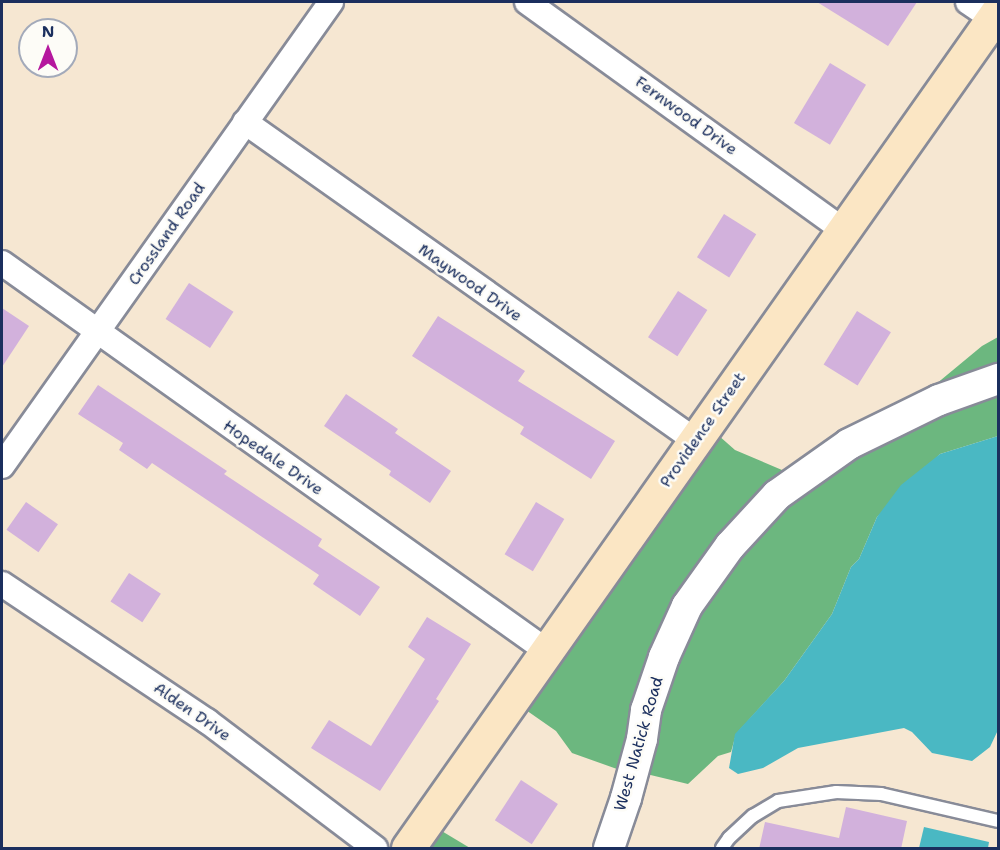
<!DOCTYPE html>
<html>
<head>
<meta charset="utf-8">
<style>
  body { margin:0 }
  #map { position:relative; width:1000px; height:850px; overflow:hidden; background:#f6e7d2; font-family:"Shantell Sans",sans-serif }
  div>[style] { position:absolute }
  .forest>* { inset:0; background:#6cb77f }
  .water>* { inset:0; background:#4ab8c3 }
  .building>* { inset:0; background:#d2b1dc; transform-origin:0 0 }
  .roads { filter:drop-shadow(2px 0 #888b98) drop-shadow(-2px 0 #888b98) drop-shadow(0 2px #888b98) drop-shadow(0 -2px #888b98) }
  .service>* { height:12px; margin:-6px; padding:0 6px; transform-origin:6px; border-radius:6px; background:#fff }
  .minor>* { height:24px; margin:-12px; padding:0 12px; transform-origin:12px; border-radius:12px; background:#fff }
  .tertiary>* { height:30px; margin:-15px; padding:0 15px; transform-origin:15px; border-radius:15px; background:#fff }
  .secondary>* { height:33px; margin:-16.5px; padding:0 16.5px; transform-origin:16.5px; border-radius:16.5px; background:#fbe6c4 }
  span { translate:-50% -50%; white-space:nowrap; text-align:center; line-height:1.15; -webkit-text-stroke:5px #fdfcf7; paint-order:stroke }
  .street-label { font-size:16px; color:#1b2f5e }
  .frame { position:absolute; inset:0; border:3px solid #1b2f5e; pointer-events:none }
  .north { position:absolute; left:18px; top:18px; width:60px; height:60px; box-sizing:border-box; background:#fdfcf7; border:2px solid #a3aaba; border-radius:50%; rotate:0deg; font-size:16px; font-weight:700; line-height:24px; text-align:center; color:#1b2f5e }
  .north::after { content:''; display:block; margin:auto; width:21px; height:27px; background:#b5179e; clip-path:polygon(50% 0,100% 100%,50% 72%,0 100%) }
</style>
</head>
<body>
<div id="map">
  <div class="forest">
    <div style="clip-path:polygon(998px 337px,998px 436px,940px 454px,877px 517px,859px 559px,851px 567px,832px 614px,784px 681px,736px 734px,731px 752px,718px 756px,688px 784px,638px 772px,631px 774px,572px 753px,556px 731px,513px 701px,710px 428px,735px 450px,782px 470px,809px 464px,918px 399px,982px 346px)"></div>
    <div style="clip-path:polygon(430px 824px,470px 848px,408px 848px)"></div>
  </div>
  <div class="water">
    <div style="clip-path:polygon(998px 436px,998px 730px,990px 747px,972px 761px,932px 753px,912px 732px,904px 728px,798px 748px,763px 768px,738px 774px,729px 768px,735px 734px,784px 681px,832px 614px,851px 567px,859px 559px,877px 517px,901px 485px,940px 454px)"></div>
    <div style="clip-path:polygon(924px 827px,989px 842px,988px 848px,919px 848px)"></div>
  </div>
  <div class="building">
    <div style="clip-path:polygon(817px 2px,917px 2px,888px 46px)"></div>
    <div style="left:830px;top:63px;width:42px;height:70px;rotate:31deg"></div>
    <div style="left:724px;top:214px;width:38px;height:51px;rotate:32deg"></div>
    <div style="left:189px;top:283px;width:53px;height:43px;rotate:33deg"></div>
    <div style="left:678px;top:291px;width:35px;height:55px;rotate:33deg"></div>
    <div style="clip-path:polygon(2px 308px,29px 326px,2px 367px)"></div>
    <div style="left:857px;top:311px;width:40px;height:63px;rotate:32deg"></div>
    <div style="clip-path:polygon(438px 316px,525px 371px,518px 381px,615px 441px,591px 479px,520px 434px,524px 427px,412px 356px)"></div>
    <div style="clip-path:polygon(98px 385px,227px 471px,224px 474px,322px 539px,318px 546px,380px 587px,360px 616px,313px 584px,319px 575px,152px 463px,147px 469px,119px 450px,123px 443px,78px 414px)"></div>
    <div style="clip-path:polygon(346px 394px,398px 429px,395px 433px,451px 471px,430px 503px,389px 475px,391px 471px,324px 426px)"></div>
    <div style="left:26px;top:502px;width:39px;height:34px;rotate:35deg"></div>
    <div style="left:536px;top:502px;width:33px;height:61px;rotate:31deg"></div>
    <div style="left:129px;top:573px;width:38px;height:34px;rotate:33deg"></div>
    <div style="clip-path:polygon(427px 617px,471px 644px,436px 699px,439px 701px,380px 791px,311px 748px,329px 720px,371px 746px,425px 659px,408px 647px)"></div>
    <div style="left:521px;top:780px;width:44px;height:48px;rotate:33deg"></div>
    <div style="clip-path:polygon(846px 807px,907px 821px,901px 849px,759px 849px,765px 822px,839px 838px)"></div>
  </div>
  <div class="roads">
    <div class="service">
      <div style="left:722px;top:848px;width:12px;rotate:-55deg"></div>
      <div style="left:729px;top:838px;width:33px;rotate:-43deg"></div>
      <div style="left:753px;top:816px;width:29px;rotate:-31deg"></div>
      <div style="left:778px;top:801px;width:59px;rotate:-8.8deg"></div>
      <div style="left:836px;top:792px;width:45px;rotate:2.5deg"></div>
      <div style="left:881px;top:794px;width:120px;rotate:13deg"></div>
    </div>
    <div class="minor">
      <div style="left:527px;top:2px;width:391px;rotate:35.8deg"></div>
      <div style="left:968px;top:2px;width:30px;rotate:34deg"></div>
      <div style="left:245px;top:122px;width:552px;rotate:35.27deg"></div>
      <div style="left:2px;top:263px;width:669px;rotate:35.45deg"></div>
      <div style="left:2px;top:466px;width:569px;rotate:-54.66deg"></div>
      <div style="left:2px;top:584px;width:247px;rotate:33.8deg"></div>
      <div style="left:207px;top:721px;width:211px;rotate:37.1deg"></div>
    </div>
    <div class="tertiary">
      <div style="left:609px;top:848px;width:53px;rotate:-71.2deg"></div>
      <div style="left:626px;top:798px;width:61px;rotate:-74.8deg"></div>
      <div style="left:642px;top:739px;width:29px;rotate:-82deg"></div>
      <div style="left:646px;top:710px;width:56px;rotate:-71.2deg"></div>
      <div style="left:664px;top:657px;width:56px;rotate:-65.7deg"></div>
      <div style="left:687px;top:606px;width:74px;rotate:-54.4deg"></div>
      <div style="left:730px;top:546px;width:69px;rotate:-47.3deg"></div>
      <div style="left:777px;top:495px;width:88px;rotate:-35.3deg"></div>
      <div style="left:849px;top:444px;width:100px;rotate:-26.1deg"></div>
      <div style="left:939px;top:400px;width:63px;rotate:-19.6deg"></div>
    </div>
    <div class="secondary">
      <div style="left:408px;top:848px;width:1024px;rotate:-54.82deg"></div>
    </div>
  </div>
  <div class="street-label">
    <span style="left:686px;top:116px;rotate:36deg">Fernwood Drive</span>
    <span style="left:167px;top:234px;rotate:-55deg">Crossland Road</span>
    <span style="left:470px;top:283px;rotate:35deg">Maywood Drive</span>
    <span style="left:703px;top:430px;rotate:-55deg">Providence Street</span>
    <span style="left:273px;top:458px;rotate:35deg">Hopedale Drive</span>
    <span style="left:192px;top:712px;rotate:35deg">Alden Drive</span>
    <span style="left:639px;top:744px;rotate:-74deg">West Natick Road</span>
  </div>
  <div class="frame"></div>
  <div class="north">N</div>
</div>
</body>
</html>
